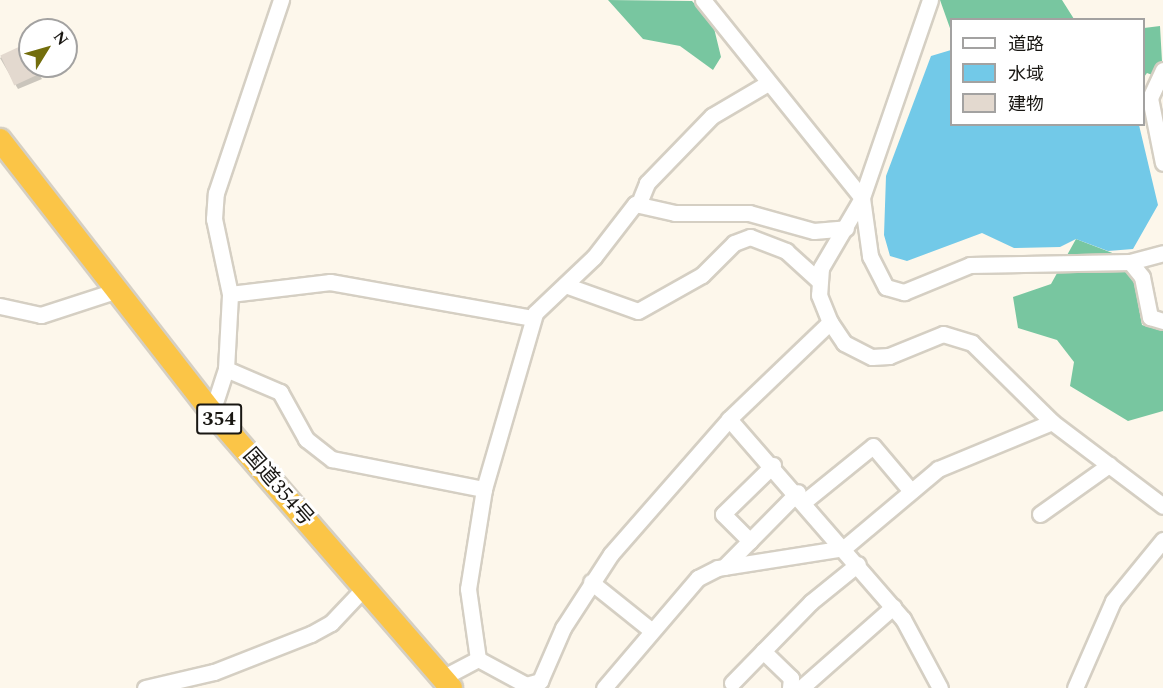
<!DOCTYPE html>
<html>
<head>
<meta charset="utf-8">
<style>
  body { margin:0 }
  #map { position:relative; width:1163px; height:688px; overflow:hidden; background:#fdf7eb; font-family:Spectral,"Noto Sans JP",serif }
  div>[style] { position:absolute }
  .forest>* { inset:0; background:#78c6a0 }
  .water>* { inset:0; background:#72c9e8 }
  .shadow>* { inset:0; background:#0003 }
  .building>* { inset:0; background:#e3d9cf; transform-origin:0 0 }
  .roads { filter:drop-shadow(2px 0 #d5cfc3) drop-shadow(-2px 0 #d5cfc3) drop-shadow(0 2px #d5cfc3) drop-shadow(0 -2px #d5cfc3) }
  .minor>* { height:15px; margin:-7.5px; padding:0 7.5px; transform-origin:7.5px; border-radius:7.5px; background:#fff }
  .highway>* { height:22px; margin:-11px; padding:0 11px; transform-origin:11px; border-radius:11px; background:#fbc547 }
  span { translate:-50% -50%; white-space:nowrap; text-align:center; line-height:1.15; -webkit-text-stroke:6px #fff; paint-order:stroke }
  .shield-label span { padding:2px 4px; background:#fff; border:2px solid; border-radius:4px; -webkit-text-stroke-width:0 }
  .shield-label { font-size:20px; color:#191713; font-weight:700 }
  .street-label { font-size:21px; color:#191713 }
  .legend { position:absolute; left:950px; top:18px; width:195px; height:108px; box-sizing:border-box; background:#fff; border:2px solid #a3a2a1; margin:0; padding:8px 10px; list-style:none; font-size:18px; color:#191713 }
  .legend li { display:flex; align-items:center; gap:12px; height:30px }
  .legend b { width:30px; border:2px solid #a3a2a1 }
  .north { position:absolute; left:18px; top:18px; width:60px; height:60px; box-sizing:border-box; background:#fff; border:2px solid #a3a2a1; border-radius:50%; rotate:53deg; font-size:16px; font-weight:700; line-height:24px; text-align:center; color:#191713 }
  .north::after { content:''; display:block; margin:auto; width:21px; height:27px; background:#736e0c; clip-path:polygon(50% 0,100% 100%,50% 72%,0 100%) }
</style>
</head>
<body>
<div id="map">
  <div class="forest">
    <div style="clip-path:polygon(608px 0,692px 1px,713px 24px,721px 57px,713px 70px,680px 46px,643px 39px)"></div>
    <div style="clip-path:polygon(940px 0,1062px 0,1074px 19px,952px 20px,951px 31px)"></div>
    <div style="clip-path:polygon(1160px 26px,1163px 79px,1147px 73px,1144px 77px,1144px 28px)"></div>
    <div style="clip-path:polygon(1076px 239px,1115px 254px,1134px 279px,1142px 325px,1163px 331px,1163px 411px,1128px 421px,1070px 386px,1074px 362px,1057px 340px,1018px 328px,1013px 297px,1051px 284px)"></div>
  </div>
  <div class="water">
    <div style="clip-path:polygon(951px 50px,952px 124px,1139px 125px,1158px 205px,1133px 249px,1108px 251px,1076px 239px,1060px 247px,1014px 248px,982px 233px,907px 261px,890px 256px,884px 235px,886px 176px,931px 56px)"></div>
  </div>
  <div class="shadow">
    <div style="clip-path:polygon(23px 47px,42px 79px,18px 89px,0 58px)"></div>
  </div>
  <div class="building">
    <div style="left:23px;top:45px;width:33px;height:25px;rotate:65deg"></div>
  </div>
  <div class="roads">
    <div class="minor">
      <div style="left:703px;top:0;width:254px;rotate:51.2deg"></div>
      <div style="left:862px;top:198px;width:59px;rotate:82.1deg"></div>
      <div style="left:870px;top:256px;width:35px;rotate:63deg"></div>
      <div style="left:886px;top:287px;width:19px;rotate:16deg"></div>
      <div style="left:904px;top:292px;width:71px;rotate:-22.2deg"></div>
      <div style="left:970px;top:265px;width:160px;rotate:-1.1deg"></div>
      <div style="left:1130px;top:262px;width:19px;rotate:51deg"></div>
      <div style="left:1142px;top:277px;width:41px;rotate:78.7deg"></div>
      <div style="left:1150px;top:317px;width:14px;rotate:17deg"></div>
      <div style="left:930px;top:0;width:209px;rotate:109deg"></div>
      <div style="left:862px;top:198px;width:81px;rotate:120.4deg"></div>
      <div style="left:821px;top:268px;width:27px;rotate:94deg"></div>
      <div style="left:819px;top:295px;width:29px;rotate:68deg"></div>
      <div style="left:830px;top:322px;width:25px;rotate:56deg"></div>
      <div style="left:844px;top:343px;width:31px;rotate:27deg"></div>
      <div style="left:872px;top:357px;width:17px;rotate:-3deg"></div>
      <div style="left:889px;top:356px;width:58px;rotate:-22.2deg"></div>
      <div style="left:943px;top:334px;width:30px;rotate:17deg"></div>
      <div style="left:972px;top:343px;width:112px;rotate:44.6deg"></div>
      <div style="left:1052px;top:422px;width:139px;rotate:37.1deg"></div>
      <div style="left:1163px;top:70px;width:31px;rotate:115deg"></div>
      <div style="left:1150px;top:98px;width:66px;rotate:78.7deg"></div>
      <div style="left:639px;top:203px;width:22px;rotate:-68deg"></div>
      <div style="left:647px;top:183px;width:93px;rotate:-45.9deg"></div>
      <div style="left:712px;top:116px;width:65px;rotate:-30.5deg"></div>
      <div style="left:1130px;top:262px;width:34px;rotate:-15deg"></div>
      <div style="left:565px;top:285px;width:77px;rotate:19.6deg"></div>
      <div style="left:638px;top:311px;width:73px;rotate:-29.4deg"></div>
      <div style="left:702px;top:275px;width:45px;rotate:-45deg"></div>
      <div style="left:734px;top:243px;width:17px;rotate:-21deg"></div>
      <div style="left:750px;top:237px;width:39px;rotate:21deg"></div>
      <div style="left:786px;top:251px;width:43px;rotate:42.2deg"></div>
      <div style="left:230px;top:294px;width:101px;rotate:-6.8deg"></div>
      <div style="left:330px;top:282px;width:205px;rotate:10.1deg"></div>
      <div style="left:0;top:306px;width:42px;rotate:12.4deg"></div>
      <div style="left:41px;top:315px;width:78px;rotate:-18deg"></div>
      <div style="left:226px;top:369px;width:59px;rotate:23.1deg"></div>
      <div style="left:280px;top:392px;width:54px;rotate:61deg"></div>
      <div style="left:306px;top:439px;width:33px;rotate:38deg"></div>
      <div style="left:332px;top:459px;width:155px;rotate:11.2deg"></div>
      <div style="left:212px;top:412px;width:45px;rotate:-72deg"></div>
      <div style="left:226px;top:369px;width:75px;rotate:-86.9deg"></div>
      <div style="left:230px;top:294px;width:77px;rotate:-102deg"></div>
      <div style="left:214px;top:219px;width:26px;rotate:-86deg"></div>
      <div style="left:216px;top:193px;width:204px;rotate:-71.4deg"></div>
      <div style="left:729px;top:419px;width:265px;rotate:49deg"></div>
      <div style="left:903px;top:619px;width:78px;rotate:61.8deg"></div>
      <div style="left:805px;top:501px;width:87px;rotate:-39deg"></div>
      <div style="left:873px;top:446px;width:59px;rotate:49.8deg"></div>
      <div style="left:1040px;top:514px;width:85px;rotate:-35.4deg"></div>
      <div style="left:750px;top:541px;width:38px;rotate:-135deg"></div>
      <div style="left:723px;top:514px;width:70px;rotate:-44.4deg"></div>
      <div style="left:724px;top:567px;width:105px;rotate:-45.4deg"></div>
      <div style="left:591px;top:582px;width:77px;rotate:38.7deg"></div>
      <div style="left:763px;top:651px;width:39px;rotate:44deg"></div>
      <div style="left:791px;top:678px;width:10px;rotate:96deg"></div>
      <div style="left:478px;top:659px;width:71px;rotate:-98.1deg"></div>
      <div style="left:468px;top:589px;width:101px;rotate:-80.9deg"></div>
      <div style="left:484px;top:489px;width:183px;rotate:-73.8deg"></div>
      <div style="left:535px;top:313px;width:81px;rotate:-43.5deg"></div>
      <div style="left:594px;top:257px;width:67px;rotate:-52.3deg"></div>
      <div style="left:635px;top:204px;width:41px;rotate:12.7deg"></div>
      <div style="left:675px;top:213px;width:74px"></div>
      <div style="left:749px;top:213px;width:67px;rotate:15.5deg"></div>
      <div style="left:814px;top:231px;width:32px;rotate:-5deg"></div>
      <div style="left:442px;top:678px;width:41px;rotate:-27.8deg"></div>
      <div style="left:478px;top:659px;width:55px;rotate:28.4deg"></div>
      <div style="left:526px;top:685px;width:15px;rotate:-16deg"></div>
      <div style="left:540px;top:681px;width:58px;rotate:-66.5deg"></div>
      <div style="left:563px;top:628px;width:88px;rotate:-57deg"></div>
      <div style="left:611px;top:554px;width:179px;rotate:-48.8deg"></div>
      <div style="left:729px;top:419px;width:140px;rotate:-43.8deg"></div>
      <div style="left:732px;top:683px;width:113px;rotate:-45.7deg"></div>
      <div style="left:811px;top:602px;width:60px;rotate:-39deg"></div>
      <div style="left:145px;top:688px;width:71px;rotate:-13.1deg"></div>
      <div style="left:214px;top:672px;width:104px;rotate:-21.4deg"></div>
      <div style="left:311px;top:634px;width:23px;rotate:-29deg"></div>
      <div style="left:331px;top:623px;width:50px;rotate:-46.6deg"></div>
      <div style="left:604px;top:688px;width:145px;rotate:-49.5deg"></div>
      <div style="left:698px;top:578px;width:22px;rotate:-27deg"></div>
      <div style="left:718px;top:568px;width:128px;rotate:-9deg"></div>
      <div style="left:844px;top:548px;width:123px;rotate:-40deg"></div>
      <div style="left:938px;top:469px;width:123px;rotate:-22.4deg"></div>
      <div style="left:801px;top:688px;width:123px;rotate:-41.4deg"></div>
      <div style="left:1075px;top:688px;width:95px;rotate:-66.4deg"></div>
      <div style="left:1113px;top:601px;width:79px;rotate:-50.7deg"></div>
    </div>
    <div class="highway">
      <div style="left:0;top:140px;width:345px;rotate:52.1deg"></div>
      <div style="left:212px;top:412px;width:365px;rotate:49.1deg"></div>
    </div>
  </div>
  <div class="shield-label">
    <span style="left:219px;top:419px">354</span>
  </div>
  <div class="street-label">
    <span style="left:278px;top:487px;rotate:49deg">国道354号</span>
  </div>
  <ul class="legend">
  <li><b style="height:8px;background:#fff"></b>道路</li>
  <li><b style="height:16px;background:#72c9e8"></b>水域</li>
  <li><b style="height:16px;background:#e3d9cf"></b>建物</li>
  </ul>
  <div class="north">N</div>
</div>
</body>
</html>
